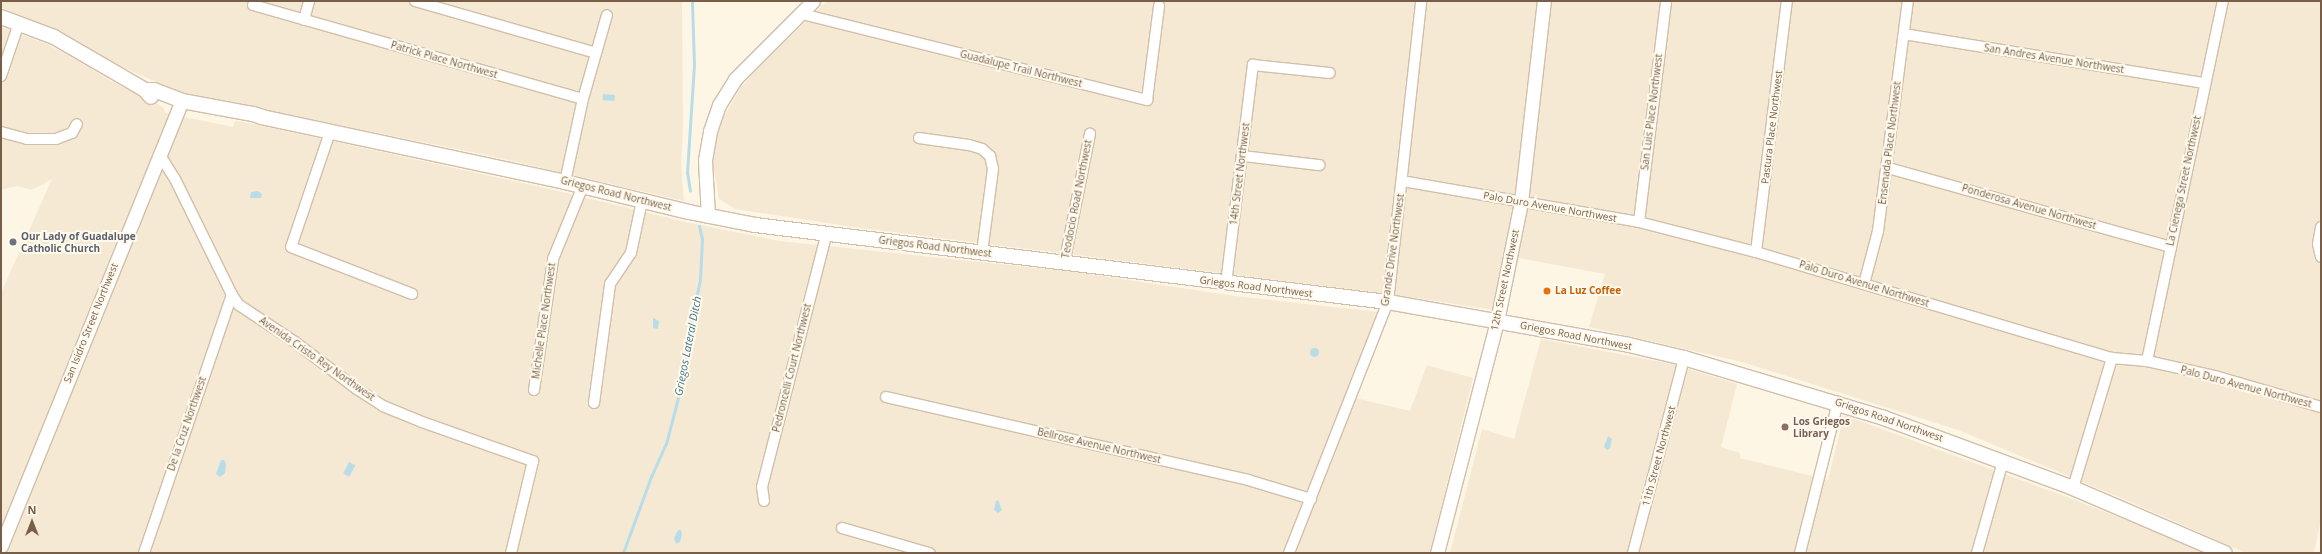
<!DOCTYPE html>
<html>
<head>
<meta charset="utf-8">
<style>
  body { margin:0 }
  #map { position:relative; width:2322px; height:554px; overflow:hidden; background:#fdf6e5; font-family:"Open Sans",sans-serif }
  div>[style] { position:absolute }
  .residential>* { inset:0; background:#f6e9d3 }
  .water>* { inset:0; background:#b8dde8; transform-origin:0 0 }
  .round { border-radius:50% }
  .stream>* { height:2.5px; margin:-1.25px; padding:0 1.25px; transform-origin:1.25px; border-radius:1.25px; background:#b8dde8 }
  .roads { filter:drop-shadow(1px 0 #d0bfaa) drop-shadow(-1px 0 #d0bfaa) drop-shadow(0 1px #d0bfaa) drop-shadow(0 -1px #d0bfaa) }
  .minor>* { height:10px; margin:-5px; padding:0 5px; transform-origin:5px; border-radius:5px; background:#fff }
  .tertiary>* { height:13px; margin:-6.5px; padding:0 6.5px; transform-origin:6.5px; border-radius:6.5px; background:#fff }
  .secondary>* { height:14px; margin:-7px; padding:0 7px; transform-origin:7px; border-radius:7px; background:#fff }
  .dots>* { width:11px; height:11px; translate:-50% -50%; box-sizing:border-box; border:2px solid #fffaed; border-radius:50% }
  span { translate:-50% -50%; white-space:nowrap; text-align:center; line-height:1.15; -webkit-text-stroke:4px #fffaed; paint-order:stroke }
  .street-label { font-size:10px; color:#785e48 }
  .worship-label { font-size:10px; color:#5b616d; font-weight:700 }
  .left { translate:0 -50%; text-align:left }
  .food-label { font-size:10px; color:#c56008; font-weight:700 }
  .education-label { font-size:10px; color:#785e54; font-weight:700 }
  .water-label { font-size:11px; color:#41798d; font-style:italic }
  .frame { position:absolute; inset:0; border:2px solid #785e48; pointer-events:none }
  .north { position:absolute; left:12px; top:502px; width:40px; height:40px; -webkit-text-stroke:3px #fffaed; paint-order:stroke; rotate:0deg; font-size:11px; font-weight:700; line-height:16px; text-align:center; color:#785e48 }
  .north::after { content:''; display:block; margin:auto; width:14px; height:18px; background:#785e48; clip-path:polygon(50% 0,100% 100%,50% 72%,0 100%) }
</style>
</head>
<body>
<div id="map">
  <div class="residential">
    <div style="clip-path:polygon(1px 1px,682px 1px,683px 128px,681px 165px,684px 201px,486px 155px,182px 93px,133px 72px,1px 7px)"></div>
    <div style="clip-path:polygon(827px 1px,2321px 1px,2321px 519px,2314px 553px,2246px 553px,2131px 502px,1958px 430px,1742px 362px,1589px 327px,1605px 274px,1519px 258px,1507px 312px,1397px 295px,853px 227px,735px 209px,719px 199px,712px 158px,720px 123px,740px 89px,756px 70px)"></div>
    <div style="clip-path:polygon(1px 27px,44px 43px,70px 56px,111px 81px,163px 107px,166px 113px,233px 127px,235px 121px,259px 125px,554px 190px,690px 223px,780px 241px,1074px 272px,1235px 296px,1379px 312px,1347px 396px,1410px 411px,1427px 365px,1473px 378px,1430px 553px,1px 553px,1px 293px,52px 179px,32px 190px,17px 186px,1px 190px)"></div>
    <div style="clip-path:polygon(1541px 339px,1672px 364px,1737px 384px,1721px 447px,1740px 453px,1740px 458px,1828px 480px,1844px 415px,2075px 500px,2210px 553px,1450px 553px,1482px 429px,1514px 439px)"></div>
  </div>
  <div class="water">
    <div style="left:603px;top:94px;width:12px;height:6px;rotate:5deg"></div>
    <div style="clip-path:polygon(258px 191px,262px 194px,261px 198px,250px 198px,251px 192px)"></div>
    <div style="clip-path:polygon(653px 318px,659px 321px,658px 329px,653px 328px)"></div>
    <div class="round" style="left:1309.5px;top:347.5px;width:9px;height:9px"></div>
    <div style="clip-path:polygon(1608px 436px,1612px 439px,1610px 448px,1607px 450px,1604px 447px)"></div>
    <div style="clip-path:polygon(221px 460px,224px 460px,226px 464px,225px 473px,220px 477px,216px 474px)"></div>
    <div style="left:349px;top:462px;width:7px;height:13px;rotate:27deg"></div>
    <div style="clip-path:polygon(998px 500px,1002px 510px,998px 513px,994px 510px,996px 501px)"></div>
    <div style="clip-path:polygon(678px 530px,681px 530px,682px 534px,680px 542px,676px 544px,674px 538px)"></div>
  </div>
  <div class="stream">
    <div style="left:690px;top:191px;width:18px;rotate:-99deg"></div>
    <div style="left:687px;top:173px;width:107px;rotate:-86.3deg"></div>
    <div style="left:694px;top:66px;width:65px;rotate:-91.8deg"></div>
    <div style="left:623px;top:553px;width:81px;rotate:-69.8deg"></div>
    <div style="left:651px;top:477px;width:36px;rotate:-66deg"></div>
    <div style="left:666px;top:444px;width:75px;rotate:-75.4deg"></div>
    <div style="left:685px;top:371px;width:40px;rotate:-84.3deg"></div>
    <div style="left:689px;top:331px;width:52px;rotate:-77.8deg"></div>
    <div style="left:700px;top:280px;width:41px;rotate:-87.2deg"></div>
    <div style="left:702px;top:239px;width:13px;rotate:-103deg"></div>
  </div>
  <div class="roads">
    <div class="minor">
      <div style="left:415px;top:1px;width:188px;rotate:16deg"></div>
      <div style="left:253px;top:5px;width:343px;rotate:15.9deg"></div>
      <div style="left:802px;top:14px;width:356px;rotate:14deg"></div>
      <div style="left:1147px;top:100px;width:95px;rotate:-82.7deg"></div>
      <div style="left:304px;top:20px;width:20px;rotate:-75deg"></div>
      <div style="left:1904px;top:34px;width:304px;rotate:9.3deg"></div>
      <div style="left:1px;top:76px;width:56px;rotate:-71.2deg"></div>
      <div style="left:1px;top:132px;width:27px;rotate:15deg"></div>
      <div style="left:27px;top:139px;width:29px"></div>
      <div style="left:56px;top:139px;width:17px;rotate:-21deg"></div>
      <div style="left:72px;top:133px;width:10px;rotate:-61deg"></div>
      <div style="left:330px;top:132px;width:121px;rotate:108.7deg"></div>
      <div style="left:291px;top:247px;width:130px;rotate:21.2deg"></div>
      <div style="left:919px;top:138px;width:50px;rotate:8deg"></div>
      <div style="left:969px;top:145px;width:14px;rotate:17deg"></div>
      <div style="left:982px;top:149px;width:11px;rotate:41deg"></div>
      <div style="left:990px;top:156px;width:13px;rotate:77deg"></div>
      <div style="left:993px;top:169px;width:85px;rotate:97.5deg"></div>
      <div style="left:1243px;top:156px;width:77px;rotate:6.8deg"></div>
      <div style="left:159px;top:158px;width:4px;rotate:27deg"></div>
      <div style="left:163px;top:160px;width:22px;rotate:58deg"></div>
      <div style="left:175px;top:179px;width:129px;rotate:63.8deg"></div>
      <div style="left:232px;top:295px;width:12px;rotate:55deg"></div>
      <div style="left:239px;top:305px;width:67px;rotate:33.5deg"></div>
      <div style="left:295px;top:342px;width:78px;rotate:37.2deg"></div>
      <div style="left:357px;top:389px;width:31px;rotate:33deg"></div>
      <div style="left:383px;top:406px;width:42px;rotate:22.3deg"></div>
      <div style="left:422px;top:422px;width:118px;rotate:19.4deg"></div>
      <div style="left:533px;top:461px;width:95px;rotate:103.4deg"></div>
      <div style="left:1888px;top:168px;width:294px;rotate:15.6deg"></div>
      <div style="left:1402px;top:181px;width:241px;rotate:9.8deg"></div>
      <div style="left:1639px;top:222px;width:121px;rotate:14.4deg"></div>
      <div style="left:1756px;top:252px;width:371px;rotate:16.6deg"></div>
      <div style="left:2112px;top:358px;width:35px;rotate:5deg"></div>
      <div style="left:2147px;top:361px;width:70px;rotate:12.4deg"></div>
      <div style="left:2215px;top:376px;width:110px;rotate:16.3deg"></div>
      <div style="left:565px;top:182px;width:85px;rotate:-77.8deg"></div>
      <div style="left:583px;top:99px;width:87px;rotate:-74.1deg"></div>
      <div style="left:1639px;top:222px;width:223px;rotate:-83deg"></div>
      <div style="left:2321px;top:227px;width:17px;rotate:100deg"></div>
      <div style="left:2318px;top:244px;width:13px;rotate:77deg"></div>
      <div style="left:1756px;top:252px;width:253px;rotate:-83deg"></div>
      <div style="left:1064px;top:264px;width:133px;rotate:-78.7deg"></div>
      <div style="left:1226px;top:284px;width:221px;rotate:-83deg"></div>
      <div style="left:1253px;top:65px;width:77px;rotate:5.9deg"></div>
      <div style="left:1864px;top:284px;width:55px;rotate:-75.2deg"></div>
      <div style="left:1878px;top:231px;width:232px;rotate:-82.6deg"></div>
      <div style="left:2147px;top:361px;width:368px;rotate:-78.1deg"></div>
      <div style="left:534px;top:390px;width:132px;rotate:-81.7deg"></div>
      <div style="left:553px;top:259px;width:79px;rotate:-67.7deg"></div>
      <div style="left:886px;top:397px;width:371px;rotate:12.9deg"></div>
      <div style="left:1248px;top:480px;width:66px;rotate:16.8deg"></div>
      <div style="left:594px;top:403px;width:120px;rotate:-82.3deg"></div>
      <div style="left:610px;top:284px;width:37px;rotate:-56deg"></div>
      <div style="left:631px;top:253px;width:53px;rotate:-78.1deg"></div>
      <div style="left:2073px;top:488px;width:136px;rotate:-73.3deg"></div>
      <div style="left:764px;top:501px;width:14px;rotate:-98deg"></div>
      <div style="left:762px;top:487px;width:260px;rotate:-75.7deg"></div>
      <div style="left:842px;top:528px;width:91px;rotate:16deg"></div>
      <div style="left:144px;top:553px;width:273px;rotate:-71.2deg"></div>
      <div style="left:1289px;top:553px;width:270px;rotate:-68.5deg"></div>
      <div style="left:1388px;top:302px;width:303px;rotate:-83.7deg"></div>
      <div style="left:1633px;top:553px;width:202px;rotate:-75.3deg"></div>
      <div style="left:1800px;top:553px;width:156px;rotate:-75.9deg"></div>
      <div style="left:1977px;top:553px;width:96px;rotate:-74.2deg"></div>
    </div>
    <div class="tertiary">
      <div style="left:708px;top:216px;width:56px;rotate:-93.1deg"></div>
      <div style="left:705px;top:160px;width:29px;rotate:-80deg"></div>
      <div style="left:710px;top:131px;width:28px;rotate:-71deg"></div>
      <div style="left:719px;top:105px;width:31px;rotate:-58deg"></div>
      <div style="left:735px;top:79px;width:110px;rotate:-45deg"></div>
      <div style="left:1px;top:546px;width:473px;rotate:-67.9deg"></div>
      <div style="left:1437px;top:553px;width:240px;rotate:-75.5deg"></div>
      <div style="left:1497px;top:321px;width:121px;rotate:-78.6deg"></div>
      <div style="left:1521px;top:202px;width:202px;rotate:-83.5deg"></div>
    </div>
    <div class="secondary">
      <div style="left:1px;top:17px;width:57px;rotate:20.7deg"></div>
      <div style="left:54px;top:37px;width:105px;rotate:30.2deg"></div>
      <div style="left:145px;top:90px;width:9px;rotate:49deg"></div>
      <div style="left:145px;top:90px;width:9px"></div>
      <div style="left:154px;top:90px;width:30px;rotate:21deg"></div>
      <div style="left:182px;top:101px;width:72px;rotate:10.4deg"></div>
      <div style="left:253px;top:114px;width:9px;rotate:18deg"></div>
      <div style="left:262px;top:117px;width:310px;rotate:12.1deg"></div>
      <div style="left:565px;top:182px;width:128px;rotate:13.6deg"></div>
      <div style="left:689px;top:212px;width:67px;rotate:11.1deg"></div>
      <div style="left:755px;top:225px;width:638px;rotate:6.94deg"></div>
      <div style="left:1388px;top:302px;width:245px;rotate:10.1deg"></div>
      <div style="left:1629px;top:345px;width:57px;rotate:13.3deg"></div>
      <div style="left:1684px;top:358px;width:209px;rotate:16.7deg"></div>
      <div style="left:1884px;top:418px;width:202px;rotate:20.3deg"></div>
      <div style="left:2073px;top:488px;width:165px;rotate:23.2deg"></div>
    </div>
  </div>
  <div class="dots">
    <div style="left:13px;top:242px;background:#6b7280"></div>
    <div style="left:1547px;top:291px;background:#e8710a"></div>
    <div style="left:1785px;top:427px;background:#8d6e63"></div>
  </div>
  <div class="street-label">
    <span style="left:2054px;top:59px;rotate:9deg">San Andres Avenue Northwest</span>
    <span style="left:444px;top:60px;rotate:16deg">Patrick Place Northwest</span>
    <span style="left:1021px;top:69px;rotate:14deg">Guadalupe Trail Northwest</span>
    <span style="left:1652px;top:112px;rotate:-83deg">San Luis Place Northwest</span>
    <span style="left:1772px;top:127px;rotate:-83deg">Pastura Place Northwest</span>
    <span style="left:1890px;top:143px;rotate:-83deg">Ensenada Place Northwest</span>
    <span style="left:1240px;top:174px;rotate:-83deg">14th Street Northwest</span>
    <span style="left:2184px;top:181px;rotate:-78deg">La Cienega Street Northwest</span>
    <span style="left:616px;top:194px;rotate:14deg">Griegos Road Northwest</span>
    <span style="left:1077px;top:199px;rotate:-79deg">Teodocio Road Northwest</span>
    <span style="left:1550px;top:207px;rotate:10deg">Palo Duro Avenue Northwest</span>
    <span style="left:2029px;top:207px;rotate:16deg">Ponderosa Avenue Northwest</span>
    <span style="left:935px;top:247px;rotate:7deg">Griegos Road Northwest</span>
    <span style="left:1393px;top:250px;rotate:-82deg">Grande Drive Northwest</span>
    <span style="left:1505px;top:280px;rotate:-78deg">12th Street Northwest</span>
    <span style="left:1864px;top:284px;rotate:17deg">Palo Duro Avenue Northwest</span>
    <span style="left:1256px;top:287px;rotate:7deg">Griegos Road Northwest</span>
    <span style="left:544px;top:321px;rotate:-82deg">Michelle Place Northwest</span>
    <span style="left:91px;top:323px;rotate:-68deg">San Isidro Street Northwest</span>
    <span style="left:1576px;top:336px;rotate:11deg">Griegos Road Northwest</span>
    <span style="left:317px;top:359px;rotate:35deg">Avenida Cristo Rey Northwest</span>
    <span style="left:792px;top:368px;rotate:-76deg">Pedroncelli Court Northwest</span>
    <span style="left:2246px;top:387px;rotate:15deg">Palo Duro Avenue Northwest</span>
    <span style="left:1889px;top:420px;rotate:19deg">Griegos Road Northwest</span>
    <span style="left:187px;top:424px;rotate:-71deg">De la Cruz Northwest</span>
    <span style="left:1099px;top:446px;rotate:13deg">Bellrose Avenue Northwest</span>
    <span style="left:1659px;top:456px;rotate:-75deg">11th Street Northwest</span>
  </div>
  <div class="worship-label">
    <span class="left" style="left:21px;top:242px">Our Lady of Guadalupe<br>Catholic Church</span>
  </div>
  <div class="food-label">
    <span class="left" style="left:1555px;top:291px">La Luz Coffee</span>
  </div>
  <div class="education-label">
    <span class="left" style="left:1793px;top:427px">Los Griegos<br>Library</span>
  </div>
  <div class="water-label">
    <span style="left:688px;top:346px;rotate:-79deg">Griegos Lateral Ditch</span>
  </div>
  <div class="frame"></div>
  <div class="north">N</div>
</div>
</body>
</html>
